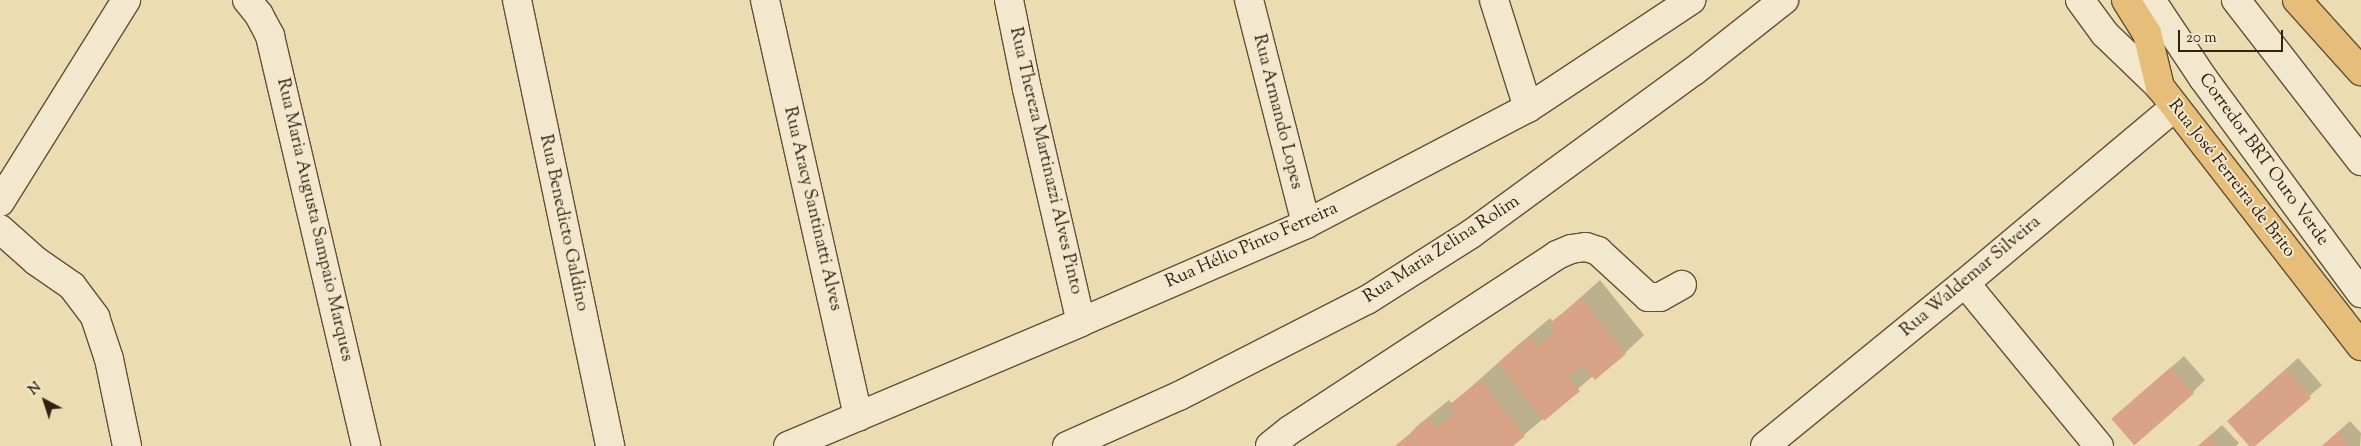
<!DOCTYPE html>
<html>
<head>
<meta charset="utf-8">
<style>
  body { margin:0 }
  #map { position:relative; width:2361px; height:446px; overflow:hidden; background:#ecdcb2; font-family:"Sorts Mill Goudy",serif }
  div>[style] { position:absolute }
  .shadow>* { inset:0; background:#0003 }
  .building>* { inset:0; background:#d8a387; transform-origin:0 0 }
  .roads { filter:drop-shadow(1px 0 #625038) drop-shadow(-1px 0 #625038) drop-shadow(0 1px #625038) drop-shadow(0 -1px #625038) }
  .minor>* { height:28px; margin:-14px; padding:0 14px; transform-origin:14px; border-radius:14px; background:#f3e8cd }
  .major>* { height:28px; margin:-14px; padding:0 14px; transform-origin:14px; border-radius:14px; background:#e6be79 }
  span { translate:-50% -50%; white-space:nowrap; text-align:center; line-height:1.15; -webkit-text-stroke:4px #f3e8cd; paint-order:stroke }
  .street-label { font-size:18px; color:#342110 }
  .north { position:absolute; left:20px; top:376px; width:50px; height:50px; -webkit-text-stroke:4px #f3e8cd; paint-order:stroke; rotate:320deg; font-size:14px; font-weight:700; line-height:20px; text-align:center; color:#342110 }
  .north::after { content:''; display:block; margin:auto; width:18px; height:22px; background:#342110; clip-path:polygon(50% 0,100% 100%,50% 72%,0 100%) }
  .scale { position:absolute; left:2178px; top:30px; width:105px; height:22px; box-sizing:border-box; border:2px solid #342110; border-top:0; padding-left:6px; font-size:15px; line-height:18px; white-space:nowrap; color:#342110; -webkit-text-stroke:4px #f3e8cd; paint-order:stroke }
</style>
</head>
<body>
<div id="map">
  <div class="shadow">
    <div style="clip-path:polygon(1600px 280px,1644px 335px,1625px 353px,1593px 376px,1511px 446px,1399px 446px,1417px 426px,1449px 400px,1452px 404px,1518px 345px,1550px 318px,1553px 322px)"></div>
    <div style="clip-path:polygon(2184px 356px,2205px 380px,2193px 392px,2113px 419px)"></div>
    <div style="clip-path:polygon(2298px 358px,2322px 385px,2253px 446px,2250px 446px,2228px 421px)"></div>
    <div style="clip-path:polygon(2350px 421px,2361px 433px,2360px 446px,2322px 446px)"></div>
    <div style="clip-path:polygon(2222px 425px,2239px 443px,2236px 446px,2198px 446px)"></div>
  </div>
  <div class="building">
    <div style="clip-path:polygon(1581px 298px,1626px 354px,1595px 380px,1583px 365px,1568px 377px,1580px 391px,1544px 421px,1498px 363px,1531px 336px,1538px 346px,1556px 330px,1550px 323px)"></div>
    <div style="left:2171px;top:367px;width:35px;height:79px;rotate:49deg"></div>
    <div style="clip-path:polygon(2286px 369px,2311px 398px,2255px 446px,2249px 446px,2227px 421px)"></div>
    <div style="clip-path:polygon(1480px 380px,1525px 436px,1513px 446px,1395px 446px,1429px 418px,1437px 427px,1455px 413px,1449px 405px)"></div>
    <div style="clip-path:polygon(2338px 432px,2350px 446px,2322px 446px)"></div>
    <div style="clip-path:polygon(2210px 436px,2219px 446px,2198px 446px)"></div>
  </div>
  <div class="roads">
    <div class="minor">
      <div style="left:247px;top:0;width:19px;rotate:51deg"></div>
      <div style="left:259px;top:15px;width:24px;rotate:62deg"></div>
      <div style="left:270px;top:36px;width:421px;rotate:76.8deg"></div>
      <div style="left:517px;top:0;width:456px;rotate:78.2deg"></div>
      <div style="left:765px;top:0;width:427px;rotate:77.4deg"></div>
      <div style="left:1009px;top:0;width:91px;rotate:78.6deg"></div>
      <div style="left:1027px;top:89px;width:239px;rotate:77deg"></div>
      <div style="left:1249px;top:0;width:231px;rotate:75.7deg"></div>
      <div style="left:1494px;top:0;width:113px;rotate:72.5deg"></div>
      <div style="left:2080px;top:0;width:42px;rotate:53.7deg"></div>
      <div style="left:2105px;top:34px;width:76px;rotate:43.9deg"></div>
      <div style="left:2151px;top:0;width:94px;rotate:56.3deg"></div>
      <div style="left:2203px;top:78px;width:267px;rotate:53.7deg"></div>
      <div style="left:2236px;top:0;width:204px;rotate:52.2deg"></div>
      <div style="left:0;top:202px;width:238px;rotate:-58deg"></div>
      <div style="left:0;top:229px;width:48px;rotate:41.6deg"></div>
      <div style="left:36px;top:261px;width:44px;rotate:34.8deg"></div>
      <div style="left:72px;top:286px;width:39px;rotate:53deg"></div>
      <div style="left:95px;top:317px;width:44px;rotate:71.6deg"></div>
      <div style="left:109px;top:359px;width:89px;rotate:78.3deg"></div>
      <div style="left:1965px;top:283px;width:211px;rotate:50.6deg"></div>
      <div style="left:788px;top:446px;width:318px;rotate:-22.9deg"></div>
      <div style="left:1081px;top:322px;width:245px;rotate:-23.5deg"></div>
      <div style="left:1306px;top:224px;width:250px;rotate:-27.6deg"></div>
      <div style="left:1528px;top:108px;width:196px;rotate:-33.5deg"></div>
      <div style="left:1067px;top:446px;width:123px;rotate:-24.1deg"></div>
      <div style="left:1179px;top:396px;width:211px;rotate:-27.1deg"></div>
      <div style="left:1367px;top:300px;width:123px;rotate:-32.4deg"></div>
      <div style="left:1471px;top:234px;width:276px;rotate:-36.2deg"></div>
      <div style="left:1694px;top:71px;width:115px;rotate:-38.3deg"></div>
      <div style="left:1270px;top:446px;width:26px;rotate:-39deg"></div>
      <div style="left:1290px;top:430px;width:319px;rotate:-33.2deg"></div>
      <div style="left:1557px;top:255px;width:15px;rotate:-23deg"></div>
      <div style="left:1571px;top:249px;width:15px;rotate:-8deg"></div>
      <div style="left:1586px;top:247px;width:13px;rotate:18deg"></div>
      <div style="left:1598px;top:251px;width:68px;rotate:42.6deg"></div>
      <div style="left:1648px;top:297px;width:12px"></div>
      <div style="left:1660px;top:297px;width:25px;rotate:-29deg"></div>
      <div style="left:1765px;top:446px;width:258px;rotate:-39.2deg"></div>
      <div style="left:1965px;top:283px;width:274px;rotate:-40deg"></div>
    </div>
    <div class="major">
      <div style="left:2126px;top:0;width:39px;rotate:58deg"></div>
      <div style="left:2147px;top:33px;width:56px;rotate:76.5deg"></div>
      <div style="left:2160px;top:87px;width:328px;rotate:52.2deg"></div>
      <div style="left:2297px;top:0;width:96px;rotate:48deg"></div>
    </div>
  </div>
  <div class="street-label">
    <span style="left:1277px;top:112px;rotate:76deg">Rua Armando Lopes</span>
    <span style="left:2263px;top:160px;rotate:54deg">Corredor BRT Ouro Verde</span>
    <span style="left:1045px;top:161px;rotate:77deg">Rua Thereza Martinazzi Alves Pinto</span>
    <span style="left:2231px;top:179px;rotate:52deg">Rua José Ferreira de Brito</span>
    <span style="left:812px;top:209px;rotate:77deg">Rua Aracy Santinatti Alves</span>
    <span style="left:314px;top:220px;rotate:77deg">Rua Maria Augusta Sampaio Marques</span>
    <span style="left:563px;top:223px;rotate:78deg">Rua Benedicto Galdino</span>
    <span style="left:1252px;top:246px;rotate:-24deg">Rua Hélio Pinto Ferreira</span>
    <span style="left:1442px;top:250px;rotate:-33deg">Rua Maria Zelina Rolim</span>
    <span style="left:1971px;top:277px;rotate:-40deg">Rua Waldemar Silveira</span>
  </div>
  <div class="north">N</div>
  <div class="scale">20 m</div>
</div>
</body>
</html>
